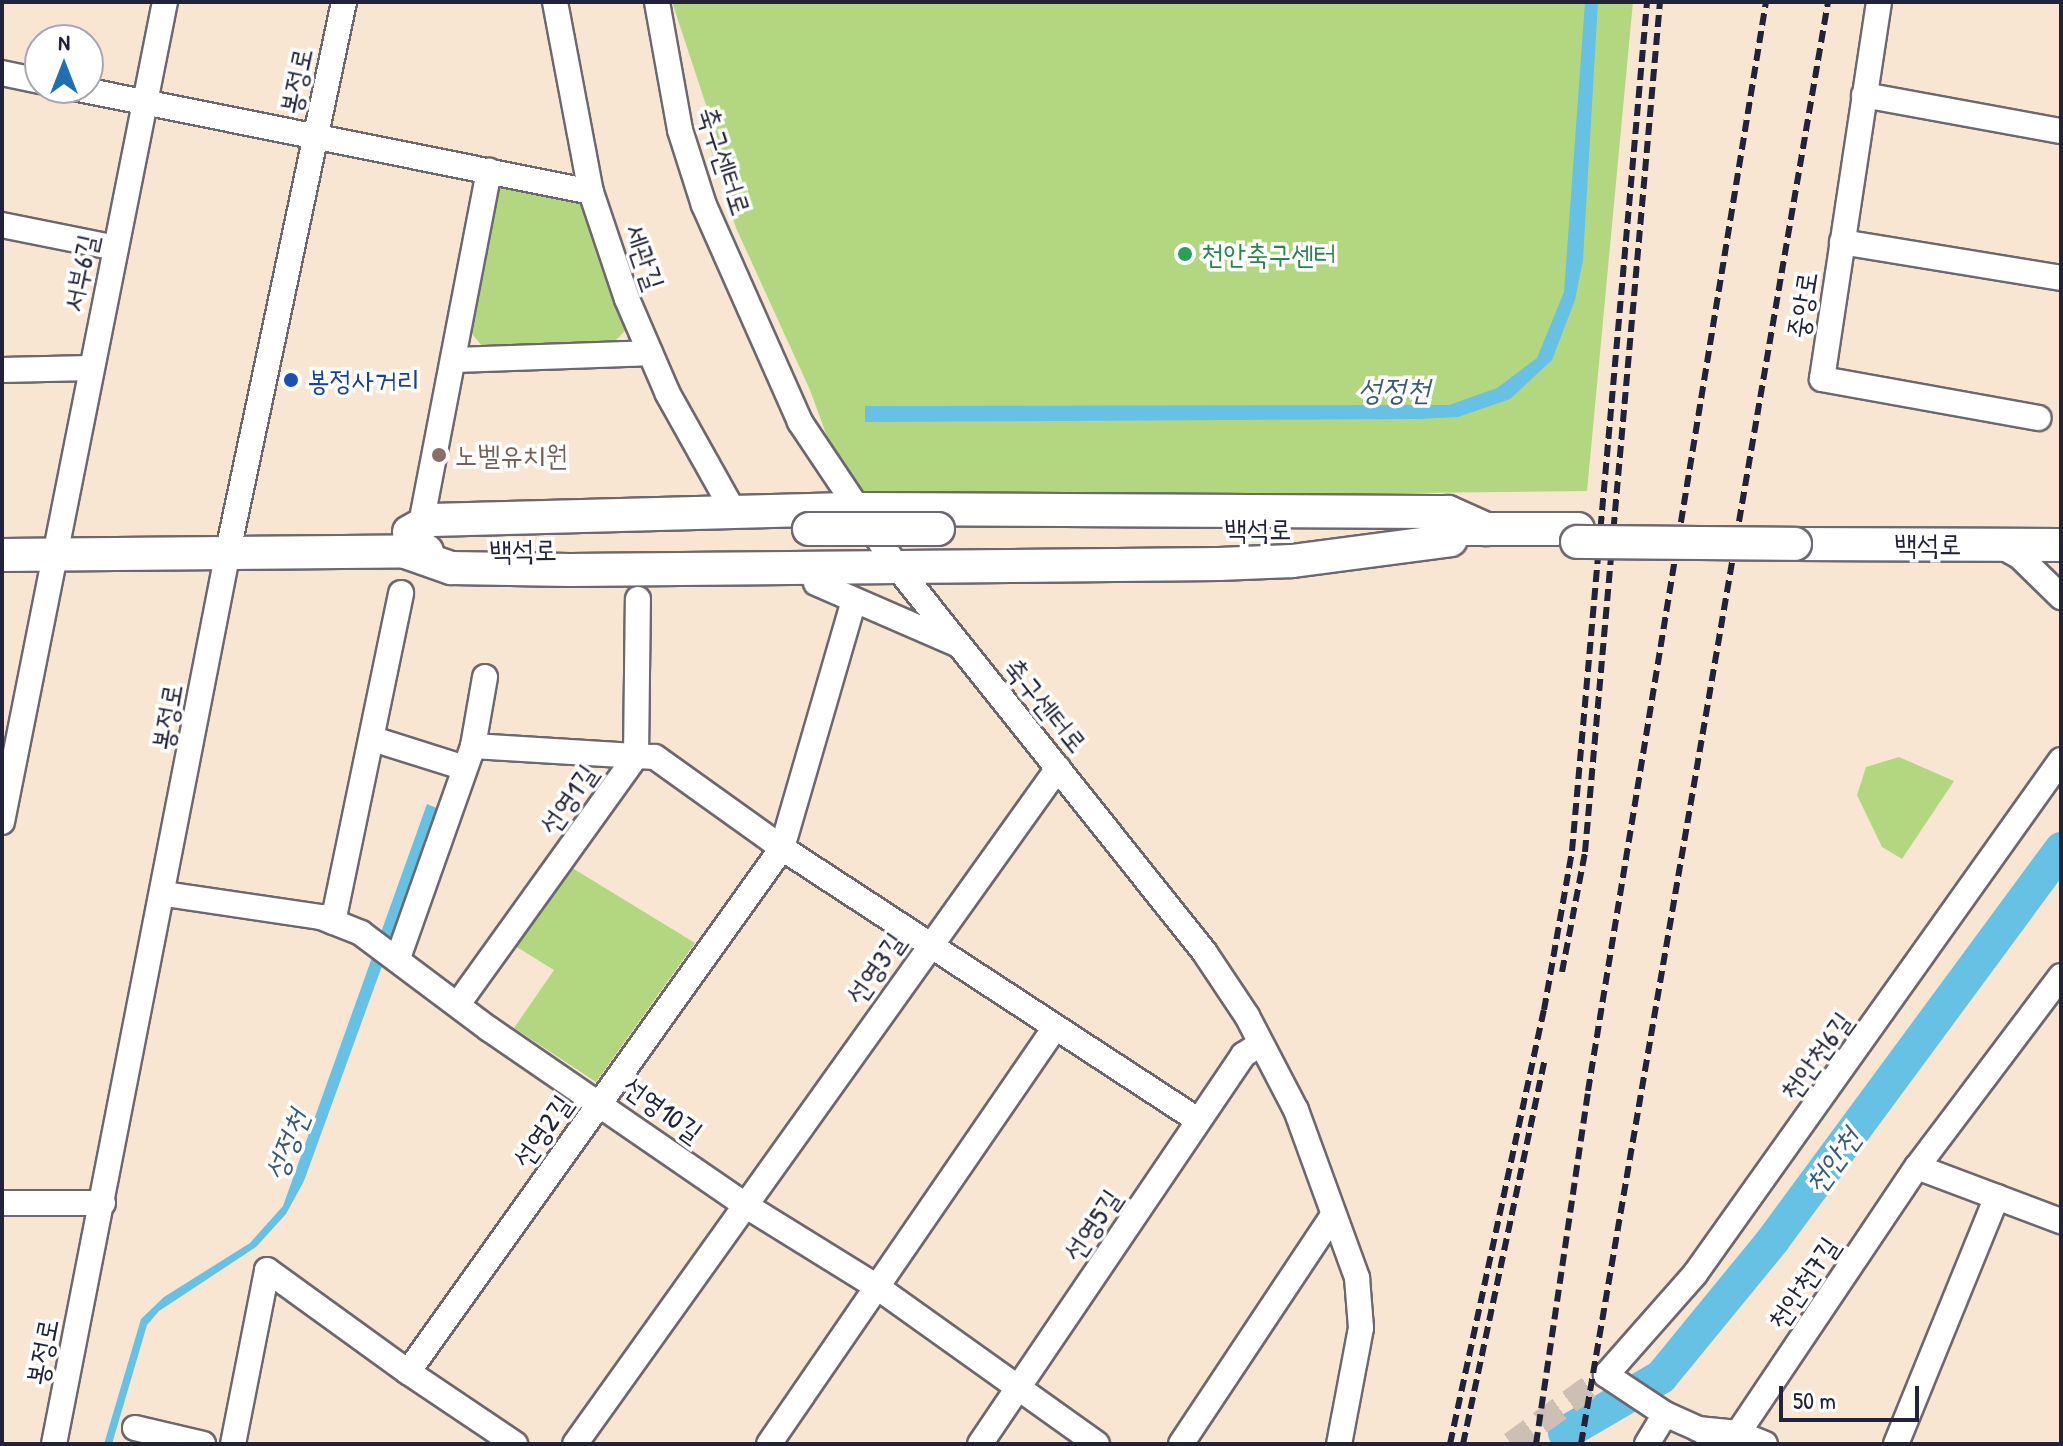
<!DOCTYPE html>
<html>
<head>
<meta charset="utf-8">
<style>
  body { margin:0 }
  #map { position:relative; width:2063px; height:1446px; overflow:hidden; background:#f8e6d2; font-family:"Patrick Hand","Poor Story",sans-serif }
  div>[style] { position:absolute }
  .green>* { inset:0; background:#b3d780 }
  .water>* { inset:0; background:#66c1e4 }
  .river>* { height:34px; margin:-17px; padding:0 17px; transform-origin:17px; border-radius:17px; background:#66c1e4 }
  .minor-tunnel>* { height:24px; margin-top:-12px; transform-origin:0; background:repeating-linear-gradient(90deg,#cdbfb4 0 24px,transparent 0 36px) }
  .roads { filter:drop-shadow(2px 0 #6d6770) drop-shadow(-2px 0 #6d6770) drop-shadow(0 2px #6d6770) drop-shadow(0 -2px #6d6770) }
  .minor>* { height:24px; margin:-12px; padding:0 12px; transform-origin:12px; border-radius:12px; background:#fff }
  .major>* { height:32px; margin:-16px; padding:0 16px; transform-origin:16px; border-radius:16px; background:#fff }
  .rail>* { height:6px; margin-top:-3px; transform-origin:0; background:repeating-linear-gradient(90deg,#22223b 0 12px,transparent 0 18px) }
  .bridges { filter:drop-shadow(2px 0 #6d6770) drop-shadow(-2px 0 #6d6770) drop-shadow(0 2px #6d6770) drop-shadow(0 -2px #6d6770) }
  .major-bridge>* { height:32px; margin:-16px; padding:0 16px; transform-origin:16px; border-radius:16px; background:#fff }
  .dots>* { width:22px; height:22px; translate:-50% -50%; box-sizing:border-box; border:4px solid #fff; border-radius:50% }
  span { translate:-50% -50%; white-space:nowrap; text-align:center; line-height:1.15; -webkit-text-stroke:7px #fff; paint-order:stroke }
  .street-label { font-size:28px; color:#22223b }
  .leisure-label { font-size:28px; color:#27864d }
  .left { translate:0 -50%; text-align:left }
  .transit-label { font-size:28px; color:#164399 }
  .education-label { font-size:28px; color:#785e54 }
  .water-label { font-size:30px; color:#3a5a76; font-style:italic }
  .frame { position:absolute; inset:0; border:4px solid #22223b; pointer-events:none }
  .north { position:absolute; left:24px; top:24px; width:80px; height:80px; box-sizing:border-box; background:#fff; border:2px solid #a7a7b1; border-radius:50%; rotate:0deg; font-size:22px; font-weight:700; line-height:32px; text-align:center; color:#22223b }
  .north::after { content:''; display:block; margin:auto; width:28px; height:36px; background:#1f6fb2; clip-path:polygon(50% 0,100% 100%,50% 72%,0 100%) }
  .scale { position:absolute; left:1779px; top:1386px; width:140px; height:36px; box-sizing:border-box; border:4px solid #22223b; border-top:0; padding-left:10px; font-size:24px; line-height:28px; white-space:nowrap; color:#22223b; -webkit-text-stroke:6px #fff; paint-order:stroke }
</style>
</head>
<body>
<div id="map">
  <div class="green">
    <div style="clip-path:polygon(672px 2px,1633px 2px,1587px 491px,850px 499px,810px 390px,736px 228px,710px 148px,706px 122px,710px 117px)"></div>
    <div style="clip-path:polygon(508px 184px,581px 200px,628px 328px,615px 341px,482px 346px,468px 329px,497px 190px)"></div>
    <div style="clip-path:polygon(1899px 757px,1954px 781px,1902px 859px,1882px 847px,1857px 795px,1866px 767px)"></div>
    <div style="clip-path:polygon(569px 866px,695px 943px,596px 1082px,514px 1028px,554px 970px,515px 946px)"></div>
  </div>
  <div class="water">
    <div style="clip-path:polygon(1585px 2px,1598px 2px,1583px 260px,1575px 300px,1552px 360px,1510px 399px,1458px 417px,1419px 419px,865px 422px,865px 406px,1449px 405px,1497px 388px,1537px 358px,1564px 292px)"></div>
    <div style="clip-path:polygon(427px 804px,439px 809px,304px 1181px,286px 1214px,256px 1247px,159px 1311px,147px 1325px,112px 1444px,104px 1444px,141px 1319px,164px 1297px,250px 1243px,283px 1206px)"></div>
  </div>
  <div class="river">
    <div style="left:1565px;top:1433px;width:111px;rotate:-30.3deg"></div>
    <div style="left:1661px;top:1377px;width:177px;rotate:-50.7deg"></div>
    <div style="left:1773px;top:1240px;width:486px;rotate:-53.6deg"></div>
  </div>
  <div class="minor-tunnel">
    <div style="left:1511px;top:1444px;width:117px;rotate:-36deg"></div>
  </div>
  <div class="roads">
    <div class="minor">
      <div style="left:555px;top:2px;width:193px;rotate:79.3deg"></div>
      <div style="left:591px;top:192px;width:113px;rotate:71.4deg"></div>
      <div style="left:627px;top:299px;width:103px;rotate:66.7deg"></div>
      <div style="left:668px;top:394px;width:135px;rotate:60.8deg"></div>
      <div style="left:657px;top:2px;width:130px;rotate:79.8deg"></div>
      <div style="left:680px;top:130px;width:79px;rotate:72.3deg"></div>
      <div style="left:704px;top:205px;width:237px;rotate:66.1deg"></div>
      <div style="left:800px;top:422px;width:174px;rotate:56.2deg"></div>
      <div style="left:897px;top:567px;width:494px;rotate:51.4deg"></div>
      <div style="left:1205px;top:953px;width:76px;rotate:56.3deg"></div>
      <div style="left:1247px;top:1016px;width:106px;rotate:62.5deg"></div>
      <div style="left:1296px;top:1110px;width:179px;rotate:70deg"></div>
      <div style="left:1357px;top:1278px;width:50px;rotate:85.4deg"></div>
      <div style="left:1361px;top:1328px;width:118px;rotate:100.7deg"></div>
      <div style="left:1879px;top:2px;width:381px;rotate:98.6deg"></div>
      <div style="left:1822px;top:379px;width:220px;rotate:10.2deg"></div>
      <div style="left:2px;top:73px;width:39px;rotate:12deg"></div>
      <div style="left:74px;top:88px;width:527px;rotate:11.37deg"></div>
      <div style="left:1864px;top:95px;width:200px;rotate:10.4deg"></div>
      <div style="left:2px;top:225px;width:116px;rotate:11.4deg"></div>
      <div style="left:1842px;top:242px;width:222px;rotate:9.3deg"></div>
      <div style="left:453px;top:360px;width:197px;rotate:-2deg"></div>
      <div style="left:2px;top:370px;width:89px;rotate:-1.3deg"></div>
      <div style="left:421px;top:524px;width:360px;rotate:-79.1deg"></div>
      <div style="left:1999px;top:545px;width:23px;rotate:29deg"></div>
      <div style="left:2019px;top:556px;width:59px;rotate:44.3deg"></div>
      <div style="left:816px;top:583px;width:153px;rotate:23.5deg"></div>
      <div style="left:373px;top:739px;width:96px;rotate:17.5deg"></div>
      <div style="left:473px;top:746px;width:182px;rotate:3.5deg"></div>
      <div style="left:655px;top:757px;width:156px;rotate:35.6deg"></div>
      <div style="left:782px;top:848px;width:497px;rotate:33.2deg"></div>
      <div style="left:2px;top:822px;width:836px;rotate:-78.76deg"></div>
      <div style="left:165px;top:894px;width:158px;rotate:8.4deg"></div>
      <div style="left:321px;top:917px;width:43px;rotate:21.8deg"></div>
      <div style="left:361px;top:933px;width:160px;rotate:36.9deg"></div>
      <div style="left:489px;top:1029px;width:311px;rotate:34.5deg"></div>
      <div style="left:745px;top:1205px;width:155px;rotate:31.8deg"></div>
      <div style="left:877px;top:1287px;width:270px;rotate:35.5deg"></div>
      <div style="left:333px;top:922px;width:336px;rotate:-78.3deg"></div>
      <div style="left:398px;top:958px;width:225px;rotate:-70.5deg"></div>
      <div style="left:473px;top:746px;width:70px;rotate:-80.1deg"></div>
      <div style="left:458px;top:1004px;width:305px;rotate:-54.3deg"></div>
      <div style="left:636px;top:756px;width:157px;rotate:-89.3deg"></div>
      <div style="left:1917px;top:1167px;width:154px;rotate:20.6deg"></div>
      <div style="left:2px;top:1203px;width:101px"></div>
      <div style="left:408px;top:1372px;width:129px;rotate:33.9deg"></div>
      <div style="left:1665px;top:1414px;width:36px;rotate:24deg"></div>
      <div style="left:1698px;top:1429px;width:40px;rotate:5.7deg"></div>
      <div style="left:1738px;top:1433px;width:29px;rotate:22deg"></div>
      <div style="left:135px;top:1428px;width:70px;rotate:13.2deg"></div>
      <div style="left:54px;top:1444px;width:910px;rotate:-78.97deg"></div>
      <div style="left:228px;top:551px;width:561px;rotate:-78.07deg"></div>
      <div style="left:233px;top:1444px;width:177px;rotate:-78.9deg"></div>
      <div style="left:267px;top:1270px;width:174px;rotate:35.9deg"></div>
      <div style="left:408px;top:1372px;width:644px;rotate:-54.48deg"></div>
      <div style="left:782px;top:848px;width:255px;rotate:-73.8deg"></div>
      <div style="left:575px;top:1444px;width:831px;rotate:-54.45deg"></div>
      <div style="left:769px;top:1444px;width:503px;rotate:-55.52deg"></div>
      <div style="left:980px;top:1444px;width:470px;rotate:-55.9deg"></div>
      <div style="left:1243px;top:1055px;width:19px;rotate:-32deg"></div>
      <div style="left:1181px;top:1444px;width:271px;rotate:-56.4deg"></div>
      <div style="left:1647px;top:1444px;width:35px;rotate:-59deg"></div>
      <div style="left:1665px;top:1414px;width:71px;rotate:-146.5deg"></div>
      <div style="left:1606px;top:1375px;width:135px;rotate:-48.6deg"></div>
      <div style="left:1695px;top:1274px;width:631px;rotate:-54.55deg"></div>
      <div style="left:1708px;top:1444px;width:32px;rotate:-20deg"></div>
      <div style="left:1738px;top:1433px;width:321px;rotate:-56.1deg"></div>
      <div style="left:1917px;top:1167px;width:239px;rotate:-53deg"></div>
      <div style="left:1896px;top:1444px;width:267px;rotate:-67.8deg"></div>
    </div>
    <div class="major">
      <div style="left:1465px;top:529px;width:113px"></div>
      <div style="left:409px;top:532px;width:25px;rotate:-29deg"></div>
      <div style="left:431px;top:520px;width:426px;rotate:-1.5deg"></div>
      <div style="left:857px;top:509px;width:591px;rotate:0.29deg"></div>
      <div style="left:1448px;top:512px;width:42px;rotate:24.1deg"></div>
      <div style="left:1795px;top:544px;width:266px;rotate:0.2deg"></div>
      <div style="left:405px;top:552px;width:49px;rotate:19.2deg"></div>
      <div style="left:451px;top:568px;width:119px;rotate:1deg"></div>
      <div style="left:570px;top:570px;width:649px;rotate:-0.53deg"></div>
      <div style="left:1219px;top:564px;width:73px;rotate:-2.4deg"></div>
      <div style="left:1292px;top:561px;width:160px;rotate:-7.5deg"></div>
      <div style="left:2px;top:555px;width:425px;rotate:-0.5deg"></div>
    </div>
  </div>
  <div class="rail">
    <div style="left:1562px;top:972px;width:122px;rotate:-79.1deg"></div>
    <div style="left:1585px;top:852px;width:853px;rotate:-84.96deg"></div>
    <div style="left:1450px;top:1444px;width:444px;rotate:-77.8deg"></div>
    <div style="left:1544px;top:1010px;width:161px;rotate:-80deg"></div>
    <div style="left:1572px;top:851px;width:852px;rotate:-84.95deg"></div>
    <div style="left:1463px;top:1444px;width:394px;rotate:-78deg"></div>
    <div style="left:1536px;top:1444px;width:357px;rotate:-81.6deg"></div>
    <div style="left:1588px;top:1091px;width:1103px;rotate:-80.72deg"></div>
    <div style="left:1581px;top:1444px;width:1463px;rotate:-80.28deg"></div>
  </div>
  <div class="bridges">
    <div class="major-bridge">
      <div style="left:809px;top:529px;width:129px"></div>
      <div style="left:1577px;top:542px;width:218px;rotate:0.5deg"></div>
    </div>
  </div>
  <div class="dots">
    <div style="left:1185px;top:254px;background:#2e9e5b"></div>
    <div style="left:291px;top:380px;background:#1a4fb4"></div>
    <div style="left:439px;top:455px;background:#8d6e63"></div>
  </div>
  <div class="street-label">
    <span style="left:296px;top:81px;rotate:-78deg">봉정로</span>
    <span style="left:725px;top:161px;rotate:72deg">축구센터로</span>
    <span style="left:645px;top:257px;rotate:71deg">세관길</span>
    <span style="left:80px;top:273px;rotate:-78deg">서부6길</span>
    <span style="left:1802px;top:305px;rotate:-81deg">중앙로</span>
    <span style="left:1258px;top:529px">백석로</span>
    <span style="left:1928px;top:544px">백석로</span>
    <span style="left:523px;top:550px;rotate:-1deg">백석로</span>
    <span style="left:1046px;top:705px;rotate:51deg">축구센터로</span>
    <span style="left:167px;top:717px;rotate:-80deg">봉정로</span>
    <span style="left:568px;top:799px;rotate:-55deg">선영1길</span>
    <span style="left:875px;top:968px;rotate:-55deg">선영3길</span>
    <span style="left:1816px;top:1056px;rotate:-54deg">천안천6길</span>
    <span style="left:663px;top:1109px;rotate:36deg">선영10길</span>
    <span style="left:542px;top:1131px;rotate:-55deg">선영2길</span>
    <span style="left:1092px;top:1225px;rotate:-56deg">선영5길</span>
    <span style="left:1803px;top:1283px;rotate:-56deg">천안천7길</span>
    <span style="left:42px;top:1352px;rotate:-79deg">봉정로</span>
  </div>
  <div class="leisure-label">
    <span class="left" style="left:1201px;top:254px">천안축구센터</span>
  </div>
  <div class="transit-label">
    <span class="left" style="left:307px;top:380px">봉정사거리</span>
  </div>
  <div class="education-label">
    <span class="left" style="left:455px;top:455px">노벨유치원</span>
  </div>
  <div class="water-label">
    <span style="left:1394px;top:389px">성정천</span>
    <span style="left:286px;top:1145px;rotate:-68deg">성정천</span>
    <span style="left:1832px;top:1161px;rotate:-54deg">천안천</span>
  </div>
  <div class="frame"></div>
  <div class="north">N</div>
  <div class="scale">50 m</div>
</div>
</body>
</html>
